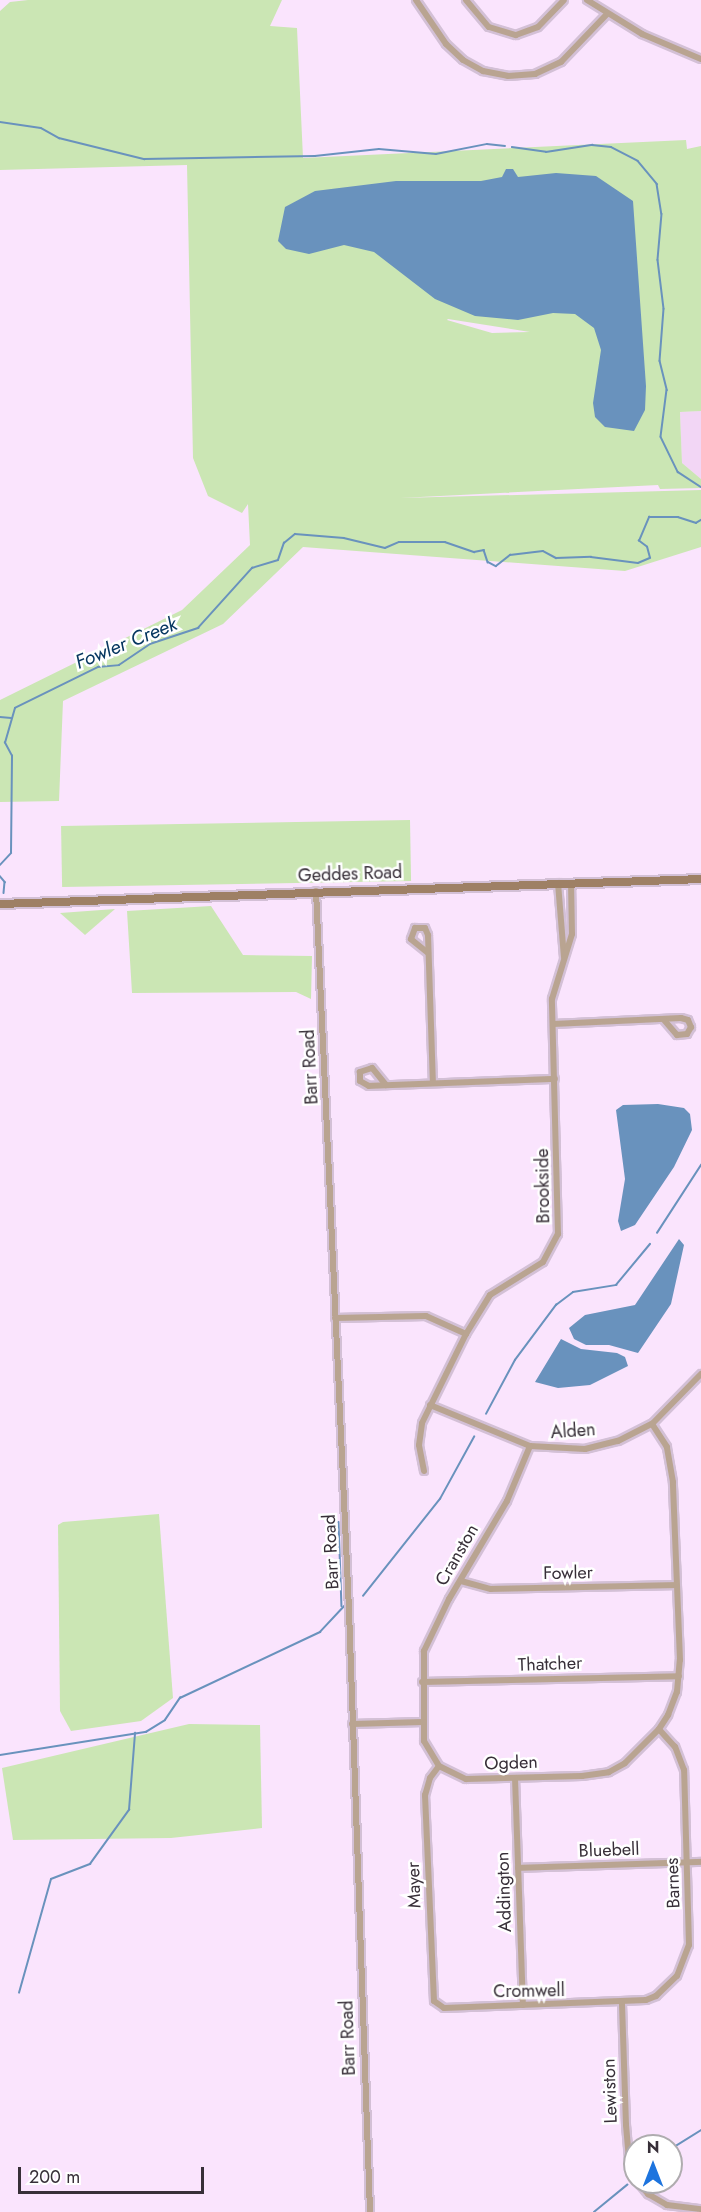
<!DOCTYPE html>
<html>
<head>
<meta charset="utf-8">
<style>
  body { margin:0 }
  #map { position:relative; width:701px; height:2212px; overflow:hidden; background:#fae4fd; font-family:Jost,sans-serif }
  div>[style] { position:absolute }
  .built>* { inset:0; background:#f2d6f5 }
  .green>* { inset:0; background:#cbe6b4; transform-origin:0 0 }
  .water>* { inset:0; background:#6992bd }
  .stream>* { height:1.5px; margin:-0.75px; padding:0 0.75px; transform-origin:0.75px; border-radius:0.75px; background:#6992bd }
  .roads { filter:drop-shadow(2px 0 #d3c0d6) drop-shadow(-2px 0 #d3c0d6) drop-shadow(0 2px #d3c0d6) drop-shadow(0 -2px #d3c0d6) }
  .street>* { height:6px; margin:-3px; padding:0 3px; transform-origin:3px; border-radius:3px; background:#b9a491 }
  .secondary>* { height:8px; margin:-4px; padding:0 4px; transform-origin:4px; border-radius:4px; background:#9e8065 }
  span { translate:-50% -50%; white-space:nowrap; text-align:center; line-height:1.15; -webkit-text-stroke:5px #fff; paint-order:stroke }
  .street-label { font-size:18px; color:#372f38 }
  .water-label { font-size:20px; color:#083861; font-style:italic }
  .north { position:absolute; left:623px; top:2134px; width:60px; height:60px; box-sizing:border-box; background:#fff; border:2px solid #afacaf; border-radius:50%; rotate:0deg; font-size:16px; font-weight:700; line-height:24px; text-align:center; color:#372f38 }
  .north::after { content:''; display:block; margin:auto; width:21px; height:27px; background:#1d74de; clip-path:polygon(50% 0,100% 100%,50% 72%,0 100%) }
  .scale { position:absolute; left:18px; top:2167px; width:186px; height:27px; box-sizing:border-box; border:3px solid #372f38; border-top:0; padding-left:8px; font-size:18px; line-height:21px; white-space:nowrap; color:#372f38; -webkit-text-stroke:4px #fff; paint-order:stroke }
</style>
</head>
<body>
<div id="map">
  <div class="built">
    <div style="clip-path:polygon(701px 411px,701px 479px,682px 463px,680px 412px)"></div>
  </div>
  <div class="green">
    <div style="clip-path:polygon(evenodd,28px 0,282px 0,270px 26px,297px 28px,303px 158px,686px 140px,687px 149px,701px 146px,701px 411px,680px 412px,682px 463px,701px 479px,701px 488px,660px 489px,658px 485px,400px 498px,701px 490px,701px 547px,625px 571px,303px 547px,223px 624px,63px 701px,59px 801px,0 802px,0 700px,182px 610px,250px 545px,248px 504px,242px 513px,208px 496px,193px 458px,187px 165px,0 170px,0 11px,10px 2px,28px 0,447px 320px,448px 319px,530px 332px,492px 333px,447px 320px)"></div>
    <div style="left:410px;top:820px;width:61px;height:349px;rotate:89deg"></div>
    <div style="clip-path:polygon(211px 906px,243px 955px,312px 956px,311px 999px,296px 992px,132px 993px,127px 911px)"></div>
    <div style="clip-path:polygon(115px 909px,85px 935px,60px 913px)"></div>
    <div style="clip-path:polygon(159px 1514px,173px 1698px,141px 1721px,71px 1731px,60px 1711px,58px 1525px,63px 1522px)"></div>
    <div style="clip-path:polygon(189px 1724px,260px 1725px,262px 1828px,171px 1838px,13px 1840px,2px 1768px)"></div>
  </div>
  <div class="water">
    <div style="clip-path:polygon(506px 169px,513px 169px,518px 177px,556px 173px,596px 176px,633px 201px,646px 386px,645px 410px,634px 431px,605px 427px,595px 417px,593px 403px,601px 350px,594px 328px,575px 314px,553px 313px,518px 320px,475px 316px,435px 299px,374px 252px,344px 245px,309px 254px,286px 249px,278px 241px,285px 207px,315px 191px,396px 181px,481px 181px,502px 177px)"></div>
    <div style="clip-path:polygon(658px 1104px,684px 1108px,690px 1114px,692px 1130px,674px 1167px,635px 1225px,621px 1231px,618px 1221px,625px 1179px,616px 1110px,623px 1105px)"></div>
    <div style="clip-path:polygon(679px 1239px,684px 1245px,671px 1304px,638px 1353px,609px 1345px,586px 1345px,574px 1339px,569px 1328px,585px 1315px,635px 1305px)"></div>
    <div style="clip-path:polygon(561px 1339px,581px 1349px,617px 1353px,625px 1357px,628px 1366px,590px 1385px,558px 1388px,535px 1382px)"></div>
  </div>
  <div class="stream">
    <div style="left:0;top:122px;width:41px;rotate:8.3deg"></div>
    <div style="left:41px;top:128px;width:21px;rotate:29deg"></div>
    <div style="left:59px;top:138px;width:88px;rotate:13.9deg"></div>
    <div style="left:144px;top:159px;width:171px;rotate:-1deg"></div>
    <div style="left:315px;top:156px;width:64px;rotate:-6.2deg"></div>
    <div style="left:379px;top:149px;width:57px;rotate:5deg"></div>
    <div style="left:436px;top:154px;width:52px;rotate:-11.1deg"></div>
    <div style="left:487px;top:144px;width:18px;rotate:6deg"></div>
    <div style="left:512px;top:147px;width:34px;rotate:8deg"></div>
    <div style="left:546px;top:152px;width:47px;rotate:-8.7deg"></div>
    <div style="left:592px;top:145px;width:19px;rotate:6deg"></div>
    <div style="left:611px;top:147px;width:30px;rotate:27deg"></div>
    <div style="left:638px;top:161px;width:30px;rotate:50deg"></div>
    <div style="left:657px;top:184px;width:30px;rotate:81deg"></div>
    <div style="left:662px;top:214px;width:46px;rotate:95deg"></div>
    <div style="left:658px;top:260px;width:49px;rotate:83deg"></div>
    <div style="left:664px;top:309px;width:52px;rotate:94.4deg"></div>
    <div style="left:660px;top:361px;width:30px;rotate:76deg"></div>
    <div style="left:667px;top:390px;width:47px;rotate:97.3deg"></div>
    <div style="left:661px;top:437px;width:39px;rotate:64deg"></div>
    <div style="left:678px;top:472px;width:27px;rotate:33deg"></div>
    <div style="left:0;top:717px;width:11px;rotate:5deg"></div>
    <div style="left:0;top:865px;width:16px;rotate:-47deg"></div>
    <div style="left:11px;top:853px;width:97px;rotate:-89.4deg"></div>
    <div style="left:12px;top:756px;width:15px;rotate:-118deg"></div>
    <div style="left:5px;top:743px;width:36px;rotate:-74deg"></div>
    <div style="left:15px;top:708px;width:93px;rotate:-26.3deg"></div>
    <div style="left:98px;top:667px;width:21px;rotate:-5deg"></div>
    <div style="left:119px;top:665px;width:37px;rotate:-34deg"></div>
    <div style="left:150px;top:644px;width:51px;rotate:-18.4deg"></div>
    <div style="left:198px;top:628px;width:81px;rotate:-48deg"></div>
    <div style="left:252px;top:568px;width:27px;rotate:-17deg"></div>
    <div style="left:278px;top:560px;width:18px;rotate:-71deg"></div>
    <div style="left:284px;top:543px;width:14px;rotate:-39deg"></div>
    <div style="left:295px;top:534px;width:49px;rotate:4.7deg"></div>
    <div style="left:344px;top:538px;width:42px;rotate:13.7deg"></div>
    <div style="left:385px;top:548px;width:15px;rotate:-23deg"></div>
    <div style="left:399px;top:542px;width:46px"></div>
    <div style="left:445px;top:542px;width:31px;rotate:19deg"></div>
    <div style="left:474px;top:552px;width:10px;rotate:-11deg"></div>
    <div style="left:484px;top:550px;width:13px;rotate:72deg"></div>
    <div style="left:488px;top:562px;width:9px;rotate:27deg"></div>
    <div style="left:496px;top:566px;width:18px;rotate:-38deg"></div>
    <div style="left:510px;top:555px;width:33px;rotate:-7deg"></div>
    <div style="left:543px;top:551px;width:15px;rotate:28deg"></div>
    <div style="left:556px;top:558px;width:35px;rotate:-2deg"></div>
    <div style="left:591px;top:557px;width:47px;rotate:7.3deg"></div>
    <div style="left:638px;top:563px;width:13px;rotate:-23deg"></div>
    <div style="left:650px;top:558px;width:11px;rotate:-105deg"></div>
    <div style="left:647px;top:547px;width:10px;rotate:-143deg"></div>
    <div style="left:639px;top:541px;width:26px;rotate:-67deg"></div>
    <div style="left:649px;top:517px;width:29px"></div>
    <div style="left:678px;top:517px;width:19px;rotate:18deg"></div>
    <div style="left:696px;top:523px;width:6px;rotate:-31deg"></div>
    <div style="left:0;top:876px;width:8px;rotate:50deg"></div>
    <div style="left:5px;top:882px;width:11px;rotate:95deg"></div>
    <div style="left:657px;top:1233px;width:81px;rotate:-57.1deg"></div>
    <div style="left:486px;top:1414px;width:61px;rotate:-61.8deg"></div>
    <div style="left:515px;top:1360px;width:69px;rotate:-53.3deg"></div>
    <div style="left:556px;top:1305px;width:21px;rotate:-37deg"></div>
    <div style="left:573px;top:1292px;width:44px;rotate:-9.2deg"></div>
    <div style="left:616px;top:1285px;width:53px;rotate:-50.3deg"></div>
    <div style="left:339px;top:1522px;width:84px;rotate:88deg"></div>
    <div style="left:363px;top:1596px;width:124px;rotate:-51.6deg"></div>
    <div style="left:440px;top:1499px;width:71px;rotate:-61.3deg"></div>
    <div style="left:0;top:1755px;width:148px;rotate:-9deg"></div>
    <div style="left:146px;top:1732px;width:22px;rotate:-32deg"></div>
    <div style="left:165px;top:1720px;width:27px;rotate:-56deg"></div>
    <div style="left:180px;top:1698px;width:155px;rotate:-25.2deg"></div>
    <div style="left:320px;top:1632px;width:35px;rotate:-47deg"></div>
    <div style="left:19px;top:1993px;width:118px;rotate:-74.3deg"></div>
    <div style="left:51px;top:1879px;width:42px;rotate:-21deg"></div>
    <div style="left:90px;top:1864px;width:67px;rotate:-54.2deg"></div>
    <div style="left:129px;top:1810px;width:77px;rotate:-85.5deg"></div>
    <div style="left:671px;top:2149px;width:36px;rotate:-32deg"></div>
    <div style="left:594px;top:2212px;width:43px;rotate:-39.3deg"></div>
  </div>
  <div class="roads">
    <div class="street">
      <div style="left:416px;top:0;width:53px;rotate:55.7deg"></div>
      <div style="left:446px;top:44px;width:23px;rotate:43deg"></div>
      <div style="left:463px;top:60px;width:23px;rotate:29deg"></div>
      <div style="left:483px;top:71px;width:25px;rotate:11deg"></div>
      <div style="left:508px;top:76px;width:27px;rotate:-4deg"></div>
      <div style="left:535px;top:74px;width:29px;rotate:-25deg"></div>
      <div style="left:561px;top:62px;width:66px;rotate:-46.2deg"></div>
      <div style="left:466px;top:0;width:35px;rotate:50deg"></div>
      <div style="left:489px;top:27px;width:28px;rotate:17deg"></div>
      <div style="left:516px;top:35px;width:23px;rotate:-20deg"></div>
      <div style="left:538px;top:27px;width:37px;rotate:-46deg"></div>
      <div style="left:587px;top:0;width:65px;rotate:31.7deg"></div>
      <div style="left:642px;top:34px;width:64px;rotate:23deg"></div>
      <div style="left:558px;top:883px;width:74px;rotate:85.4deg"></div>
      <div style="left:316px;top:891px;width:720px;rotate:87.37deg"></div>
      <div style="left:349px;top:1610px;width:602px;rotate:88deg"></div>
      <div style="left:428px;top:953px;width:22px;rotate:-141deg"></div>
      <div style="left:411px;top:939px;width:12px;rotate:-70deg"></div>
      <div style="left:415px;top:928px;width:10px"></div>
      <div style="left:425px;top:928px;width:8px;rotate:67deg"></div>
      <div style="left:428px;top:935px;width:148px;rotate:88.1deg"></div>
      <div style="left:553px;top:1024px;width:128px;rotate:-2.7deg"></div>
      <div style="left:681px;top:1018px;width:7px;rotate:16deg"></div>
      <div style="left:688px;top:1020px;width:8px;rotate:67deg"></div>
      <div style="left:691px;top:1027px;width:8px;rotate:120deg"></div>
      <div style="left:687px;top:1034px;width:10px;rotate:174deg"></div>
      <div style="left:677px;top:1035px;width:20px;rotate:-131deg"></div>
      <div style="left:386px;top:1085px;width:22px;rotate:-129deg"></div>
      <div style="left:372px;top:1068px;width:13px;rotate:162deg"></div>
      <div style="left:360px;top:1072px;width:9px;rotate:90deg"></div>
      <div style="left:360px;top:1081px;width:10px;rotate:29deg"></div>
      <div style="left:369px;top:1086px;width:186px;rotate:-2.2deg"></div>
      <div style="left:335px;top:1318px;width:91px;rotate:-1.3deg"></div>
      <div style="left:426px;top:1316px;width:44px;rotate:24.2deg"></div>
      <div style="left:430px;top:1405px;width:108px;rotate:22.3deg"></div>
      <div style="left:530px;top:1446px;width:55px;rotate:3.1deg"></div>
      <div style="left:585px;top:1449px;width:34px;rotate:-14deg"></div>
      <div style="left:618px;top:1441px;width:38px;rotate:-27deg"></div>
      <div style="left:652px;top:1424px;width:70px;rotate:-45.6deg"></div>
      <div style="left:530px;top:1446px;width:60px;rotate:112.7deg"></div>
      <div style="left:507px;top:1501px;width:114px;rotate:120.6deg"></div>
      <div style="left:449px;top:1599px;width:58px;rotate:115.7deg"></div>
      <div style="left:424px;top:1651px;width:90px;rotate:90deg"></div>
      <div style="left:424px;top:1741px;width:29px;rotate:59deg"></div>
      <div style="left:439px;top:1766px;width:30px;rotate:26deg"></div>
      <div style="left:466px;top:1779px;width:116px;rotate:-1.5deg"></div>
      <div style="left:582px;top:1776px;width:27px;rotate:-8deg"></div>
      <div style="left:609px;top:1772px;width:18px;rotate:-29deg"></div>
      <div style="left:625px;top:1763px;width:48px;rotate:-45deg"></div>
      <div style="left:659px;top:1729px;width:17px;rotate:-57deg"></div>
      <div style="left:668px;top:1715px;width:25px;rotate:-69deg"></div>
      <div style="left:677px;top:1692px;width:32px;rotate:-85deg"></div>
      <div style="left:680px;top:1660px;width:178px;rotate:-92.3deg"></div>
      <div style="left:673px;top:1482px;width:36px;rotate:-100deg"></div>
      <div style="left:667px;top:1447px;width:27px;rotate:-123deg"></div>
      <div style="left:424px;top:1471px;width:26px;rotate:-101deg"></div>
      <div style="left:419px;top:1445px;width:22px;rotate:-82deg"></div>
      <div style="left:422px;top:1423px;width:99px;rotate:-63.7deg"></div>
      <div style="left:466px;top:1334px;width:46px;rotate:-58.4deg"></div>
      <div style="left:490px;top:1295px;width:62px;rotate:-31.9deg"></div>
      <div style="left:543px;top:1262px;width:32px;rotate:-62deg"></div>
      <div style="left:558px;top:1234px;width:235px;rotate:-91.5deg"></div>
      <div style="left:552px;top:999px;width:68px;rotate:-72.9deg"></div>
      <div style="left:572px;top:934px;width:51px;rotate:-91.1deg"></div>
      <div style="left:461px;top:1581px;width:31px;rotate:15deg"></div>
      <div style="left:491px;top:1589px;width:185px;rotate:-1.2deg"></div>
      <div style="left:422px;top:1682px;width:257px;rotate:-1.3deg"></div>
      <div style="left:352px;top:1724px;width:71px;rotate:-1.6deg"></div>
      <div style="left:439px;top:1766px;width:15px;rotate:127deg"></div>
      <div style="left:430px;top:1778px;width:18px;rotate:106deg"></div>
      <div style="left:425px;top:1795px;width:206px;rotate:87.5deg"></div>
      <div style="left:434px;top:2001px;width:12px;rotate:35deg"></div>
      <div style="left:444px;top:2008px;width:202px;rotate:-2.3deg"></div>
      <div style="left:646px;top:2000px;width:11px;rotate:-22deg"></div>
      <div style="left:656px;top:1996px;width:29px;rotate:-44deg"></div>
      <div style="left:677px;top:1976px;width:33px;rotate:-69deg"></div>
      <div style="left:689px;top:1945px;width:175px;rotate:-91.6deg"></div>
      <div style="left:684px;top:1770px;width:25px;rotate:-111deg"></div>
      <div style="left:675px;top:1747px;width:24px;rotate:-132deg"></div>
      <div style="left:515px;top:1778px;width:227px;rotate:88deg"></div>
      <div style="left:518px;top:1868px;width:183px;rotate:-1.9deg"></div>
      <div style="left:622px;top:2004px;width:121px;rotate:88.1deg"></div>
      <div style="left:626px;top:2125px;width:35px;rotate:85deg"></div>
      <div style="left:629px;top:2160px;width:17px;rotate:69deg"></div>
      <div style="left:638px;top:2182px;width:16px;rotate:50deg"></div>
      <div style="left:648px;top:2194px;width:22px;rotate:30deg"></div>
      <div style="left:667px;top:2205px;width:34px;rotate:7deg"></div>
    </div>
    <div class="secondary">
      <div style="left:0;top:904px;width:701px;rotate:-2.04deg"></div>
    </div>
  </div>
  <div class="street-label">
    <span style="left:350px;top:874px;rotate:-2deg">Geddes Road</span>
    <span style="left:310px;top:1067px;rotate:-93deg">Barr Road</span>
    <span style="left:543px;top:1186px;rotate:-91deg">Brookside</span>
    <span style="left:573px;top:1431px;rotate:-4deg">Alden</span>
    <span style="left:331px;top:1552px;rotate:-93deg">Barr Road</span>
    <span style="left:457px;top:1555px;rotate:-60deg">Cranston</span>
    <span style="left:568px;top:1573px;rotate:-1deg">Fowler</span>
    <span style="left:550px;top:1664px;rotate:-2deg">Thatcher</span>
    <span style="left:511px;top:1763px;rotate:-2deg">Ogden</span>
    <span style="left:609px;top:1850px;rotate:-2deg">Bluebell</span>
    <span style="left:673px;top:1883px;rotate:-92deg">Barnes</span>
    <span style="left:414px;top:1885px;rotate:-92deg">Mayer</span>
    <span style="left:504px;top:1892px;rotate:-92deg">Addington</span>
    <span style="left:529px;top:1991px;rotate:-1deg">Cromwell</span>
    <span style="left:348px;top:2038px;rotate:-92deg">Barr Road</span>
    <span style="left:610px;top:2091px;rotate:-92deg">Lewiston</span>
  </div>
  <div class="water-label">
    <span style="left:126px;top:643px;rotate:-22deg">Fowler Creek</span>
  </div>
  <div class="north">N</div>
  <div class="scale">200 m</div>
</div>
</body>
</html>
